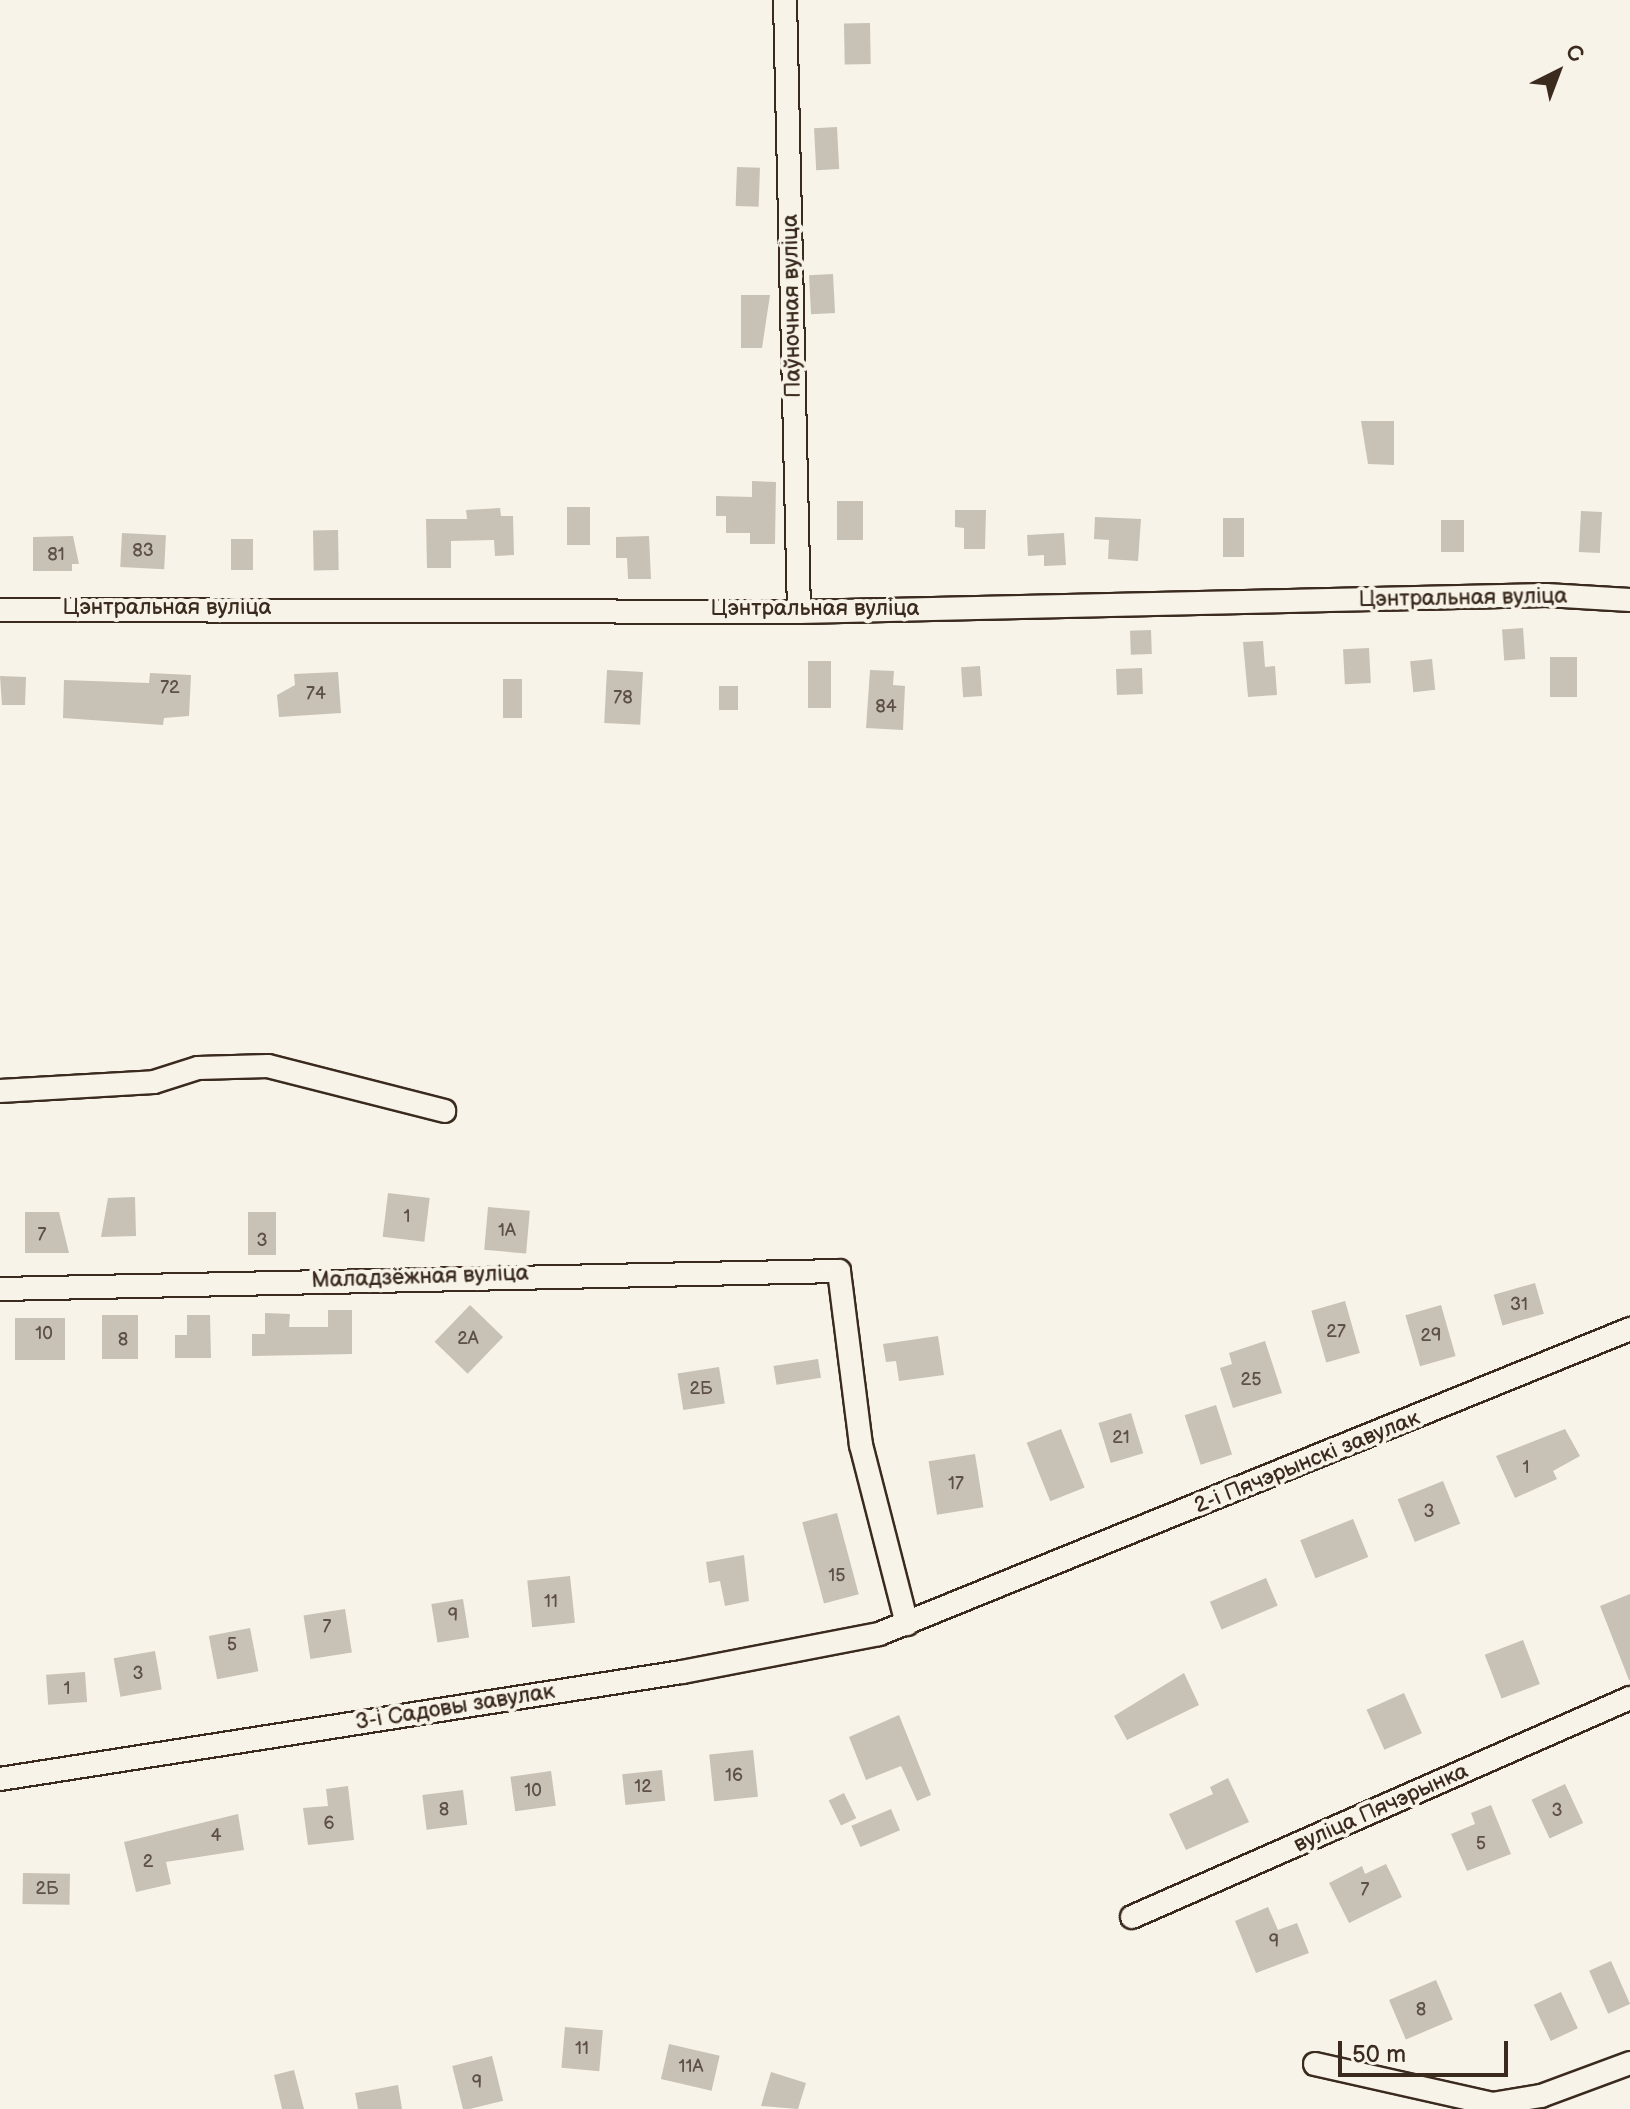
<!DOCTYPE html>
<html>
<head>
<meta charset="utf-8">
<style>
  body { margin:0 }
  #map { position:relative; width:1630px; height:2109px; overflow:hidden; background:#f7f3e8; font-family:"Balsamiq Sans",sans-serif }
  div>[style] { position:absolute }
  .building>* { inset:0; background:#c8c1b6; transform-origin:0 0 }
  .roads { filter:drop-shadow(2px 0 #3b2a1e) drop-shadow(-2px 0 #3b2a1e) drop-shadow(0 2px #3b2a1e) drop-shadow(0 -2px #3b2a1e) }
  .minor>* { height:22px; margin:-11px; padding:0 11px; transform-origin:11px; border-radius:11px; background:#f7f3e8 }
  span { translate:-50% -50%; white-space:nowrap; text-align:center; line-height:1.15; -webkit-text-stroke:8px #f7f3e8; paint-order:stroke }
  .number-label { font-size:18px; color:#5e5044 }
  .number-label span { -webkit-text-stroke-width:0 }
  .street-label { font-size:22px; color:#3b2a1e }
  .north { position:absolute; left:1518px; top:32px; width:80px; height:80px; -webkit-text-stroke:6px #f7f3e8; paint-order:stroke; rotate:42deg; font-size:22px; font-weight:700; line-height:32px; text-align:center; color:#3b2a1e }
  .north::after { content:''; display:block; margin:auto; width:28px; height:36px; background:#3b2a1e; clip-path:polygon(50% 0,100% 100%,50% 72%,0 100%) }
  .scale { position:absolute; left:1338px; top:2041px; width:170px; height:36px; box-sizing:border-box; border:4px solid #3b2a1e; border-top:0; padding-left:10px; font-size:24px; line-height:28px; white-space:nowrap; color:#3b2a1e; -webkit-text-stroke:6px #f7f3e8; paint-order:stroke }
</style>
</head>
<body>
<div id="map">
  <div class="building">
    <div style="left:870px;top:23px;width:41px;height:26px;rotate:89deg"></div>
    <div style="left:837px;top:127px;width:42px;height:23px;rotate:87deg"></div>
    <div style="left:737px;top:167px;width:23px;height:39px;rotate:2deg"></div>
    <div style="left:833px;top:274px;width:39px;height:24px;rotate:87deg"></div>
    <div style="clip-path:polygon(741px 295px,770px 295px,762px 348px,741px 348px)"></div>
    <div style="clip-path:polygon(1361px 421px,1394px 421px,1394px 465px,1368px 464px)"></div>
    <div style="clip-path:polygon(752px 481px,776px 482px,775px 544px,750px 544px,750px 533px,726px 533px,726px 516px,716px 516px,716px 496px,752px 497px)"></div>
    <div style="left:837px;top:501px;width:26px;height:39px"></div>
    <div style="left:567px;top:507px;width:23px;height:38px"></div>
    <div style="clip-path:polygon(500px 508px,501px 516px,513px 516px,514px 555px,495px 556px,494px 540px,451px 541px,451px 568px,427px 568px,426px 519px,467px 519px,466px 510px)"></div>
    <div style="clip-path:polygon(955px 510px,986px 510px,985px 549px,964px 549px,964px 528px,955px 527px)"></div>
    <div style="left:1581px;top:511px;width:21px;height:41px;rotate:3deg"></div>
    <div style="clip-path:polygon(1095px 517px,1141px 519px,1138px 561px,1108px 559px,1109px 540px,1094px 539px)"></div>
    <div style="left:1223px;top:518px;width:21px;height:39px"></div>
    <div style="left:1441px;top:520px;width:23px;height:32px"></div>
    <div style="left:338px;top:530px;width:40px;height:25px;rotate:89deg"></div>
    <div style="left:122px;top:533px;width:44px;height:34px;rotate:3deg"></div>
    <div style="clip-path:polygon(1064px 533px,1066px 565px,1044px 566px,1044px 555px,1028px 556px,1027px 535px)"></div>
    <div style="clip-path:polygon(73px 536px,79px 564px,72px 564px,72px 571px,33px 571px,33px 537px)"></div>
    <div style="clip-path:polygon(649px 536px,651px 579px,628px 579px,627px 558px,616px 558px,616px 537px)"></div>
    <div style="left:231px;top:539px;width:22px;height:31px"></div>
    <div style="left:1523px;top:628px;width:31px;height:21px;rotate:86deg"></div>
    <div style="left:1151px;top:630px;width:24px;height:21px;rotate:88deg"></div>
    <div style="clip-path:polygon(1263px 641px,1265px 667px,1275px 666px,1277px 695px,1248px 697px,1243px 642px)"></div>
    <div style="left:1369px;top:648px;width:35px;height:26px;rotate:87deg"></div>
    <div style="left:1550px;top:657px;width:27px;height:40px"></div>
    <div style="left:1432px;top:659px;width:31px;height:22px;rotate:84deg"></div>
    <div style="left:831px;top:661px;width:47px;height:23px;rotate:90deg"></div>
    <div style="left:980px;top:666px;width:30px;height:19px;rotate:86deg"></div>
    <div style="left:1142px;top:668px;width:26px;height:26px;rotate:88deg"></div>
    <div style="left:607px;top:670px;width:36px;height:53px;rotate:3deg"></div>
    <div style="clip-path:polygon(870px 670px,894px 671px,893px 685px,905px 686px,903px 730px,866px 728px)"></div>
    <div style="clip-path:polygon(338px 672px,341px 713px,279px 717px,277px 695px,295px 685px,294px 674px)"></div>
    <div style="clip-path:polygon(150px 673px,191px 675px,189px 716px,164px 718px,163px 725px,63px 718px,64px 680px,149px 683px)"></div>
    <div style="clip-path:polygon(0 676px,26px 677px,25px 705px,2px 705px)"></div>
    <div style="left:503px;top:679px;width:19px;height:39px"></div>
    <div style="left:738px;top:686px;width:24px;height:19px;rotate:90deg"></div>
    <div style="left:388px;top:1193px;width:42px;height:44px;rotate:7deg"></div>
    <div style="clip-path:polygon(135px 1197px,136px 1236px,101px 1237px,108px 1198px)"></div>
    <div style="left:488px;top:1207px;width:42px;height:43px;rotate:5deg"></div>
    <div style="clip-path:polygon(25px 1212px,59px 1212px,69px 1253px,25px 1253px)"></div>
    <div style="left:248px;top:1212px;width:28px;height:43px"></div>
    <div style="left:1535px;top:1283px;width:32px;height:43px;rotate:74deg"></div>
    <div style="left:1345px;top:1301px;width:54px;height:35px;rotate:74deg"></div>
    <div style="left:470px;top:1305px;width:46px;height:51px;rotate:44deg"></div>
    <div style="left:1441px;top:1305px;width:53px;height:37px;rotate:74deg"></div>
    <div style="clip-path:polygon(328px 1310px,352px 1310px,352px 1354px,252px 1356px,252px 1334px,265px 1334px,265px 1313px,290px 1314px,289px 1327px,328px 1327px)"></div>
    <div style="left:138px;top:1315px;width:44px;height:36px;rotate:90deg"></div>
    <div style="clip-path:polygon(187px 1315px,210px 1315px,211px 1358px,175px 1358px,175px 1335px,187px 1335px)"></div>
    <div style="left:15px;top:1318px;width:50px;height:42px"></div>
    <div style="clip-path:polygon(938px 1336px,944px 1375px,899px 1381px,896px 1361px,886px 1362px,883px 1344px)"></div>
    <div style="clip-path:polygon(1265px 1341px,1282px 1393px,1233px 1408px,1220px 1368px,1232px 1364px,1229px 1353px)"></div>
    <div style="left:818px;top:1359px;width:19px;height:45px;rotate:81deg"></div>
    <div style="left:719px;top:1367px;width:37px;height:42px;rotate:81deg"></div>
    <div style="left:1216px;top:1405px;width:52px;height:33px;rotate:72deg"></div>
    <div style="left:1131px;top:1413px;width:42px;height:34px;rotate:73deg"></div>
    <div style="left:1061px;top:1429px;width:63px;height:37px;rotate:68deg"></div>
    <div style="clip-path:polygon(1565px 1429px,1580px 1456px,1553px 1471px,1557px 1479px,1515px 1498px,1496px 1456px)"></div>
    <div style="left:975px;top:1454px;width:54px;height:47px;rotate:81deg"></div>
    <div style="left:1443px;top:1481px;width:46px;height:49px;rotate:68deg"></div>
    <div style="left:837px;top:1513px;width:84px;height:36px;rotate:75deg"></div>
    <div style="left:1353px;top:1519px;width:41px;height:57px;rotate:68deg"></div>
    <div style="clip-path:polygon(744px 1555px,749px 1601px,725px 1606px,720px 1581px,709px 1583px,706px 1562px)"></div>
    <div style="left:570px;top:1576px;width:47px;height:43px;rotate:84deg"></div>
    <div style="left:1266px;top:1578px;width:30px;height:61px;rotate:67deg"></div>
    <div style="clip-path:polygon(1630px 1594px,1630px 1680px,1629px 1680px,1600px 1606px)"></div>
    <div style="left:463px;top:1599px;width:39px;height:32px;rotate:81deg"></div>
    <div style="left:345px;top:1609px;width:44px;height:42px;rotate:81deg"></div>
    <div style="left:250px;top:1628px;width:44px;height:42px;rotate:79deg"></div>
    <div style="left:1523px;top:1640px;width:47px;height:41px;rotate:69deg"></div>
    <div style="left:155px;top:1651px;width:39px;height:42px;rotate:80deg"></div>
    <div style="left:85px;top:1672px;width:30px;height:39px;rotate:86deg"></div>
    <div style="clip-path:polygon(1184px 1673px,1199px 1705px,1127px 1740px,1114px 1716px)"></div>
    <div style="left:1404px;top:1693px;width:44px;height:41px;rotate:66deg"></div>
    <div style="clip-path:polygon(899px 1715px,931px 1795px,917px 1801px,901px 1766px,866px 1780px,849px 1737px)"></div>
    <div style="left:753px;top:1750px;width:47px;height:44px;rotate:84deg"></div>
    <div style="left:662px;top:1770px;width:31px;height:40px;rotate:84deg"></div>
    <div style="left:551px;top:1771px;width:35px;height:41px;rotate:82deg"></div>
    <div style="clip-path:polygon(1228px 1778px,1249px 1822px,1186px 1850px,1169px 1814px,1213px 1794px,1210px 1787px)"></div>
    <div style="left:1565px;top:1784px;width:43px;height:37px;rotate:65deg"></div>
    <div style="clip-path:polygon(348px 1786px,354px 1840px,308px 1845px,303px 1808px,328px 1806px,326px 1789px)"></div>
    <div style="left:463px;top:1790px;width:35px;height:41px;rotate:83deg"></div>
    <div style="left:844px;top:1793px;width:28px;height:17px;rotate:64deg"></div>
    <div style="clip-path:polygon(1491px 1805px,1511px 1854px,1467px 1871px,1451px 1834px,1475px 1824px,1471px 1813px)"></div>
    <div style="left:891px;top:1809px;width:23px;height:43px;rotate:67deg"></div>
    <div style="clip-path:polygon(238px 1814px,244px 1850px,166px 1862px,171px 1884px,136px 1892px,124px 1842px)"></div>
    <div style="clip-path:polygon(1386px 1864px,1402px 1897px,1349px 1923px,1329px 1883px,1362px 1866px,1365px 1874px)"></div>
    <div style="left:23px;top:1873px;width:47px;height:31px;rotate:1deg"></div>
    <div style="clip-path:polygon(1268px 1907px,1278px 1930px,1297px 1923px,1309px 1953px,1256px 1973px,1235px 1921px)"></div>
    <div style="left:1611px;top:1961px;width:47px;height:24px;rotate:66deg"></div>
    <div style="left:1436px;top:1980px;width:43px;height:51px;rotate:67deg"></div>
    <div style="left:1561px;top:1992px;width:40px;height:30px;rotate:65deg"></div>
    <div style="left:565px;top:2027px;width:38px;height:41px;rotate:5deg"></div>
    <div style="left:669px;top:2044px;width:52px;height:36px;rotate:13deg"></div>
    <div style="left:492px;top:2056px;width:46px;height:41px;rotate:76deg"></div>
    <div style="clip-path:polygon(294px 2070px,304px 2109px,282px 2109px,274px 2075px)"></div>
    <div style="clip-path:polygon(771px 2072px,806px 2083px,798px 2109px,761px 2106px)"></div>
    <div style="clip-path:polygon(398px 2085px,402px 2109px,358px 2109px,355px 2093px)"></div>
  </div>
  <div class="roads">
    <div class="minor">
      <div style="left:785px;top:0;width:612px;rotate:88.69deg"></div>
      <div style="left:0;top:610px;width:799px;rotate:0.14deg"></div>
      <div style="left:799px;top:612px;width:747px;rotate:-1.3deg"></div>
      <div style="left:1546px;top:595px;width:84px;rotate:3.4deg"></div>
      <div style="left:0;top:1091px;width:154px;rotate:-3.3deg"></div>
      <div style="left:154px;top:1082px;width:46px;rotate:-17.7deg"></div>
      <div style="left:198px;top:1068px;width:70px;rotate:-1.6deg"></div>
      <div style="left:268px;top:1066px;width:182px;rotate:14.3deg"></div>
      <div style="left:0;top:1289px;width:839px;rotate:-1.23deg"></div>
      <div style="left:839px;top:1271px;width:175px;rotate:82.8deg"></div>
      <div style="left:861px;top:1445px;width:185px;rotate:75.6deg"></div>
      <div style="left:0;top:1779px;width:690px;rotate:-8.92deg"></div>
      <div style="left:682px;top:1672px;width:201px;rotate:-10.9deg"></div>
      <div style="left:879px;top:1634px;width:811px;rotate:-22.1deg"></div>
      <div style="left:1132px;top:1917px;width:544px;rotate:-23.74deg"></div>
      <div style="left:1315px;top:2064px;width:181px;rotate:12.7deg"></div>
      <div style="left:1492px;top:2104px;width:50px;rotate:-9.3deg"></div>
      <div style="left:1541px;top:2096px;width:95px;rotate:-20.3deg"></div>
    </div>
  </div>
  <div class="number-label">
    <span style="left:143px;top:551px">83</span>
    <span style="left:56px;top:555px">81</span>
    <span style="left:170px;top:688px">72</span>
    <span style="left:316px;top:694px">74</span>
    <span style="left:623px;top:698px">78</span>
    <span style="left:886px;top:707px">84</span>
    <span style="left:407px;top:1217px">1</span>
    <span style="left:507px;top:1231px">1А</span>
    <span style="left:42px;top:1235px">7</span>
    <span style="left:262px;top:1241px">3</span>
    <span style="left:1519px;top:1305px">31</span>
    <span style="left:1336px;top:1332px">27</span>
    <span style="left:44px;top:1334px">10</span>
    <span style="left:1431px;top:1336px">29</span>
    <span style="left:468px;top:1339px">2А</span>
    <span style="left:123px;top:1340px">8</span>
    <span style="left:1251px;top:1380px">25</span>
    <span style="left:701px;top:1389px">2Б</span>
    <span style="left:1121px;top:1438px">21</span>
    <span style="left:1526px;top:1468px">1</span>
    <span style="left:956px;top:1484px">17</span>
    <span style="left:1429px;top:1512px">3</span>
    <span style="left:837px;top:1576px">15</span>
    <span style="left:551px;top:1602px">11</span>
    <span style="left:453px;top:1616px">9</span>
    <span style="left:327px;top:1627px">7</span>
    <span style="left:232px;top:1645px">5</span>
    <span style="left:138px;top:1674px">3</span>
    <span style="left:67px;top:1689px">1</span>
    <span style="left:734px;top:1776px">16</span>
    <span style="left:643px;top:1787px">12</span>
    <span style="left:533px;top:1791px">10</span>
    <span style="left:444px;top:1810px">8</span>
    <span style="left:1557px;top:1811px">3</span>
    <span style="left:329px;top:1824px">6</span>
    <span style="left:216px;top:1836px">4</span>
    <span style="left:1481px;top:1844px">5</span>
    <span style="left:148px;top:1862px">2</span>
    <span style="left:47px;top:1889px">2Б</span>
    <span style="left:1365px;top:1890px">7</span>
    <span style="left:1274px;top:1942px">9</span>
    <span style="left:1421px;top:2010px">8</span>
    <span style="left:582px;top:2049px">11</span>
    <span style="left:691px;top:2067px">11А</span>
    <span style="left:477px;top:2083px">9</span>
  </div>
  <div class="street-label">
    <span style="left:792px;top:306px;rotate:-91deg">Паўночная вуліца</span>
    <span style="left:1463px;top:598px;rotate:-1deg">Цэнтральная вуліца</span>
    <span style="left:167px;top:608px">Цэнтральная вуліца</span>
    <span style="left:815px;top:609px">Цэнтральная вуліца</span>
    <span style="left:420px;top:1277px;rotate:-2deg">Маладзёжная вуліца</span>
    <span style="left:1307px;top:1462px;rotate:-22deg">2-і Пячэрынскі завулак</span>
    <span style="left:455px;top:1707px;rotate:-9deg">3-і Садовы завулак</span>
    <span style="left:1381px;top:1808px;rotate:-24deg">вуліца Пячэрынка</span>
  </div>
  <div class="north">С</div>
  <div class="scale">50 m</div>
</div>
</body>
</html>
